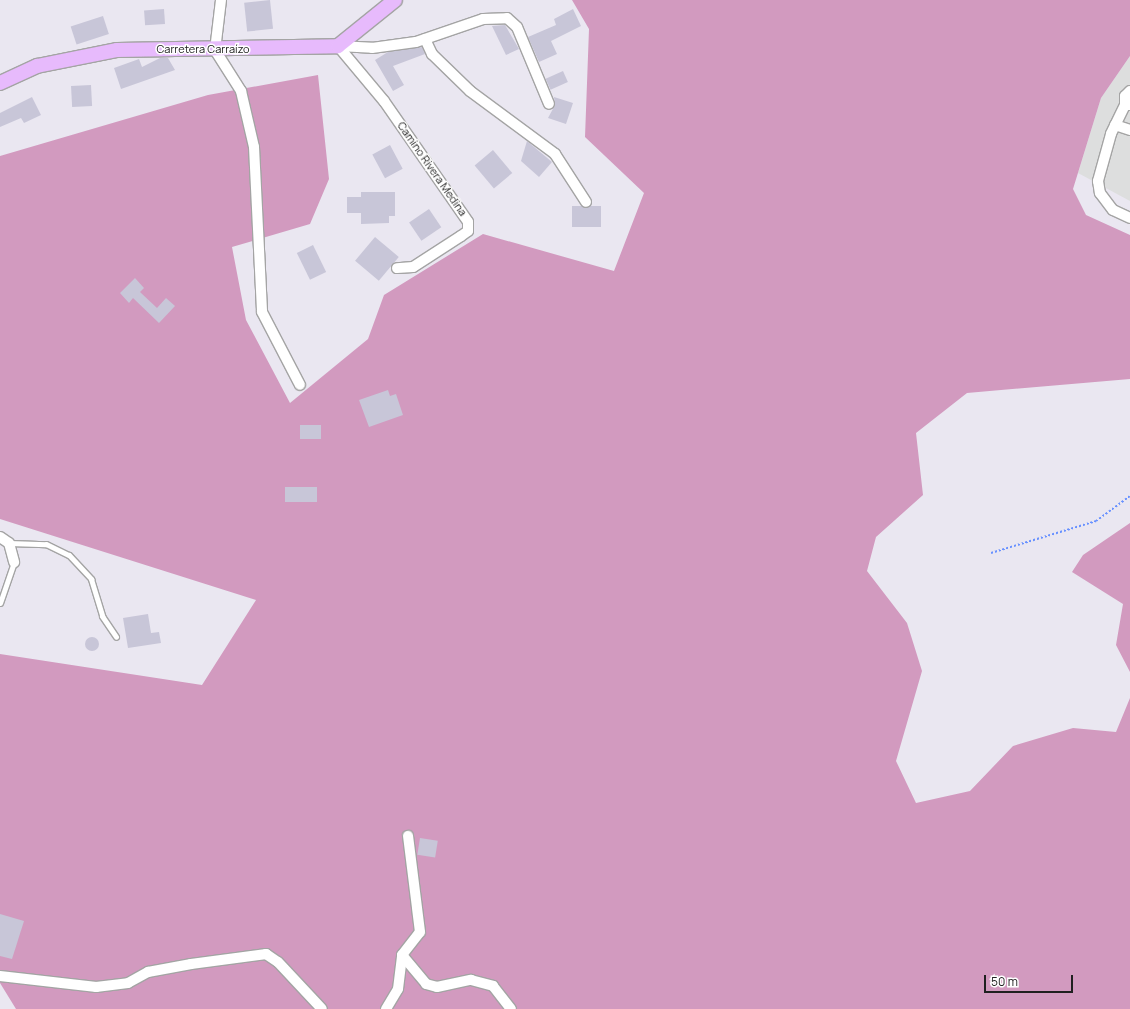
<!DOCTYPE html>
<html>
<head>
<meta charset="utf-8">
<style>
  body { margin:0 }
  #map { position:relative; width:1130px; height:1009px; overflow:hidden; background:#eae7f1; font-family:Manrope,sans-serif }
  div>[style] { position:absolute }
  .residential>* { inset:0; background:#dddede }
  .forest>* { inset:0; background:#d29abf }
  .building>* { inset:0; background:#c8c6d8; transform-origin:0 0 }
  .round { border-radius:50% }
  .path>* { height:2px; margin-top:-1px; transform-origin:0; background:repeating-linear-gradient(90deg,#6a92ff 0 2px,transparent 0 4px) }
  .roads { filter:drop-shadow(1px 0 #a4a4a4) drop-shadow(-1px 0 #a4a4a4) drop-shadow(0 1px #a4a4a4) drop-shadow(0 -1px #a4a4a4) }
  .lane>* { height:5px; margin:-2.5px; padding:0 2.5px; transform-origin:2.5px; border-radius:2.5px; background:#fff }
  .street>* { height:10px; margin:-5px; padding:0 5px; transform-origin:5px; border-radius:5px; background:#fff }
  .secondary>* { height:14px; margin:-7px; padding:0 7px; transform-origin:7px; border-radius:7px; background:#e7bafc }
  span { translate:-50% -50%; white-space:nowrap; text-align:center; line-height:1.15; -webkit-text-stroke:3px #fff; paint-order:stroke }
  .street-label { font-size:11px; color:#202020 }
  .scale { position:absolute; left:984px; top:975px; width:89px; height:18px; box-sizing:border-box; border:2px solid #202020; border-top:0; padding-left:5px; font-size:12px; line-height:14px; white-space:nowrap; color:#202020; -webkit-text-stroke:3px #fff; paint-order:stroke }
</style>
</head>
<body>
<div id="map">
  <div class="residential">
    <div style="clip-path:polygon(1130px 56px,1130px 201px,1078px 173px,1101px 98px)"></div>
  </div>
  <div class="forest">
    <div style="clip-path:polygon(572px 0,1130px 0,1130px 56px,1101px 98px,1073px 189px,1086px 215px,1130px 235px,1130px 379px,967px 393px,916px 433px,923px 495px,876px 537px,867px 571px,907px 623px,922px 671px,896px 761px,916px 803px,970px 791px,1013px 746px,1073px 728px,1116px 732px,1130px 698px,1130px 1009px,16px 1009px,0 983px,0 654px,202px 685px,256px 600px,0 519px,0 156px,208px 95px,318px 75px,329px 179px,310px 224px,232px 247px,246px 320px,290px 403px,368px 339px,384px 295px,483px 234px,614px 271px,644px 193px,585px 137px,589px 29px)"></div>
    <div style="clip-path:polygon(1130px 523px,1130px 672px,1116px 645px,1123px 604px,1072px 572px,1083px 555px)"></div>
  </div>
  <div class="building">
    <div style="left:270px;top:0;width:29px;height:26px;rotate:84deg"></div>
    <div style="left:164px;top:9px;width:15px;height:20px;rotate:86deg"></div>
    <div style="clip-path:polygon(573px 9px,581px 26px,551px 41px,557px 54px,539px 62px,528px 37px,556px 25px,554px 19px)"></div>
    <div style="left:103px;top:16px;width:19px;height:34px;rotate:72deg"></div>
    <div style="clip-path:polygon(505px 25px,519px 49px,506px 55px,492px 26px)"></div>
    <div style="clip-path:polygon(422px 47px,425px 54px,393px 66px,404px 85px,393px 91px,375px 60px,388px 52px)"></div>
    <div style="clip-path:polygon(160px 58px,168px 58px,175px 70px,121px 89px,114px 68px,139px 59px,142px 67px)"></div>
    <div style="left:563px;top:71px;width:12px;height:19px;rotate:66deg"></div>
    <div style="left:91px;top:85px;width:21px;height:20px;rotate:87deg"></div>
    <div style="clip-path:polygon(32px 97px,41px 115px,24px 123px,21px 118px,0 127px,0 113px)"></div>
    <div style="clip-path:polygon(554px 97px,573px 103px,566px 124px,548px 118px,555px 105px)"></div>
    <div style="clip-path:polygon(527px 141px,552px 162px,539px 177px,521px 161px)"></div>
    <div style="left:390px;top:145px;width:27px;height:20px;rotate:62deg"></div>
    <div style="left:493px;top:150px;width:30px;height:24px;rotate:50deg"></div>
    <div style="clip-path:polygon(361px 192px,395px 192px,395px 216px,389px 216px,389px 223px,361px 224px,361px 213px,347px 213px,347px 197px,361px 197px)"></div>
    <div style="left:572px;top:206px;width:29px;height:21px"></div>
    <div style="left:429px;top:209px;width:22px;height:24px;rotate:56deg"></div>
    <div style="left:375px;top:237px;width:31px;height:31px;rotate:40deg"></div>
    <div style="left:313px;top:245px;width:30px;height:18px;rotate:64deg"></div>
    <div style="clip-path:polygon(135px 278px,144px 288px,140px 292px,157px 308px,166px 298px,175px 306px,159px 323px,133px 298px,129px 303px,120px 293px)"></div>
    <div style="clip-path:polygon(388px 390px,390px 396px,396px 394px,403px 415px,369px 427px,359px 400px)"></div>
    <div style="left:300px;top:425px;width:21px;height:14px"></div>
    <div style="left:317px;top:487px;width:15px;height:32px;rotate:90deg"></div>
    <div style="clip-path:polygon(148px 614px,151px 633px,159px 632px,161px 643px,128px 648px,123px 618px)"></div>
    <div class="round" style="left:85px;top:637px;width:14px;height:14px"></div>
    <div style="left:420px;top:838px;width:18px;height:17px;rotate:9deg"></div>
    <div style="clip-path:polygon(0 914px,24px 921px,12px 959px,0 956px)"></div>
  </div>
  <div class="path">
    <div style="left:991px;top:553px;width:110px;rotate:-16.9deg"></div>
    <div style="left:1096px;top:521px;width:42px;rotate:-36.3deg"></div>
  </div>
  <div class="roads">
    <div class="lane">
      <div style="left:9px;top:543px;width:37px;rotate:2deg"></div>
      <div style="left:46px;top:544px;width:25px;rotate:26deg"></div>
      <div style="left:69px;top:555px;width:33px;rotate:47deg"></div>
      <div style="left:91px;top:579px;width:39px;rotate:73deg"></div>
      <div style="left:102px;top:616px;width:25px;rotate:56deg"></div>
      <div style="left:0;top:603px;width:43px;rotate:-71.1deg"></div>
    </div>
    <div class="street">
      <div style="left:221px;top:0;width:50px;rotate:96.8deg"></div>
      <div style="left:215px;top:50px;width:49px;rotate:57.6deg"></div>
      <div style="left:241px;top:91px;width:57px;rotate:76.9deg"></div>
      <div style="left:254px;top:147px;width:165px;rotate:87.2deg"></div>
      <div style="left:262px;top:312px;width:82px;rotate:62.5deg"></div>
      <div style="left:425px;top:39px;width:17px;rotate:65deg"></div>
      <div style="left:432px;top:54px;width:53px;rotate:44.2deg"></div>
      <div style="left:470px;top:91px;width:106px;rotate:36.5deg"></div>
      <div style="left:555px;top:154px;width:57px;rotate:57.1deg"></div>
      <div style="left:338px;top:46px;width:72px;rotate:50.1deg"></div>
      <div style="left:384px;top:101px;width:147px;rotate:55.2deg"></div>
      <div style="left:468px;top:222px;width:9px;rotate:90deg"></div>
      <div style="left:468px;top:231px;width:9px;rotate:144deg"></div>
      <div style="left:461px;top:236px;width:57px;rotate:147.1deg"></div>
      <div style="left:413px;top:267px;width:16px;rotate:176deg"></div>
      <div style="left:338px;top:46px;width:34px;rotate:3deg"></div>
      <div style="left:372px;top:48px;width:44px;rotate:-7.8deg"></div>
      <div style="left:416px;top:42px;width:71px;rotate:-18.9deg"></div>
      <div style="left:483px;top:19px;width:24px;rotate:-2deg"></div>
      <div style="left:507px;top:18px;width:13px;rotate:42deg"></div>
      <div style="left:517px;top:27px;width:83px;rotate:67.4deg"></div>
      <div style="left:1130px;top:91px;width:7px;rotate:135deg"></div>
      <div style="left:1125px;top:96px;width:9px;rotate:90deg"></div>
      <div style="left:1125px;top:105px;width:5px"></div>
      <div style="left:1125px;top:105px;width:32px;rotate:116deg"></div>
      <div style="left:1111px;top:134px;width:49px;rotate:105.5deg"></div>
      <div style="left:1098px;top:181px;width:12px;rotate:81deg"></div>
      <div style="left:1100px;top:193px;width:21px;rotate:53deg"></div>
      <div style="left:1113px;top:210px;width:19px;rotate:25deg"></div>
      <div style="left:1115px;top:125px;width:16px;rotate:18deg"></div>
      <div style="left:0;top:537px;width:11px;rotate:34deg"></div>
      <div style="left:9px;top:543px;width:20px;rotate:75deg"></div>
      <div style="left:402px;top:955px;width:38px;rotate:50deg"></div>
      <div style="left:426px;top:984px;width:11px;rotate:15deg"></div>
      <div style="left:437px;top:987px;width:35px;rotate:-12deg"></div>
      <div style="left:471px;top:980px;width:23px;rotate:15deg"></div>
      <div style="left:493px;top:986px;width:29px;rotate:52deg"></div>
      <div style="left:0;top:976px;width:97px;rotate:6.5deg"></div>
      <div style="left:96px;top:987px;width:32px;rotate:-7deg"></div>
      <div style="left:128px;top:983px;width:23px;rotate:-29deg"></div>
      <div style="left:148px;top:972px;width:44px;rotate:-10.5deg"></div>
      <div style="left:191px;top:964px;width:76px;rotate:-7.6deg"></div>
      <div style="left:266px;top:954px;width:14px;rotate:34deg"></div>
      <div style="left:278px;top:962px;width:64px;rotate:46.9deg"></div>
      <div style="left:386px;top:1009px;width:23px;rotate:-59deg"></div>
      <div style="left:398px;top:989px;width:34px;rotate:-83deg"></div>
      <div style="left:402px;top:955px;width:29px;rotate:-52deg"></div>
      <div style="left:420px;top:932px;width:97px;rotate:-97.1deg"></div>
    </div>
    <div class="secondary">
      <div style="left:0;top:83px;width:41px;rotate:-24.7deg"></div>
      <div style="left:37px;top:66px;width:82px;rotate:-11.3deg"></div>
      <div style="left:117px;top:50px;width:221px;rotate:-1deg"></div>
      <div style="left:338px;top:46px;width:73px;rotate:-38.9deg"></div>
    </div>
  </div>
  <div class="street-label">
    <span style="left:203px;top:49px">Carretera Carraízo</span>
    <span style="left:432px;top:169px;rotate:55deg">Camino Rivera Medina</span>
  </div>
  <div class="scale">50 m</div>
</div>
</body>
</html>
